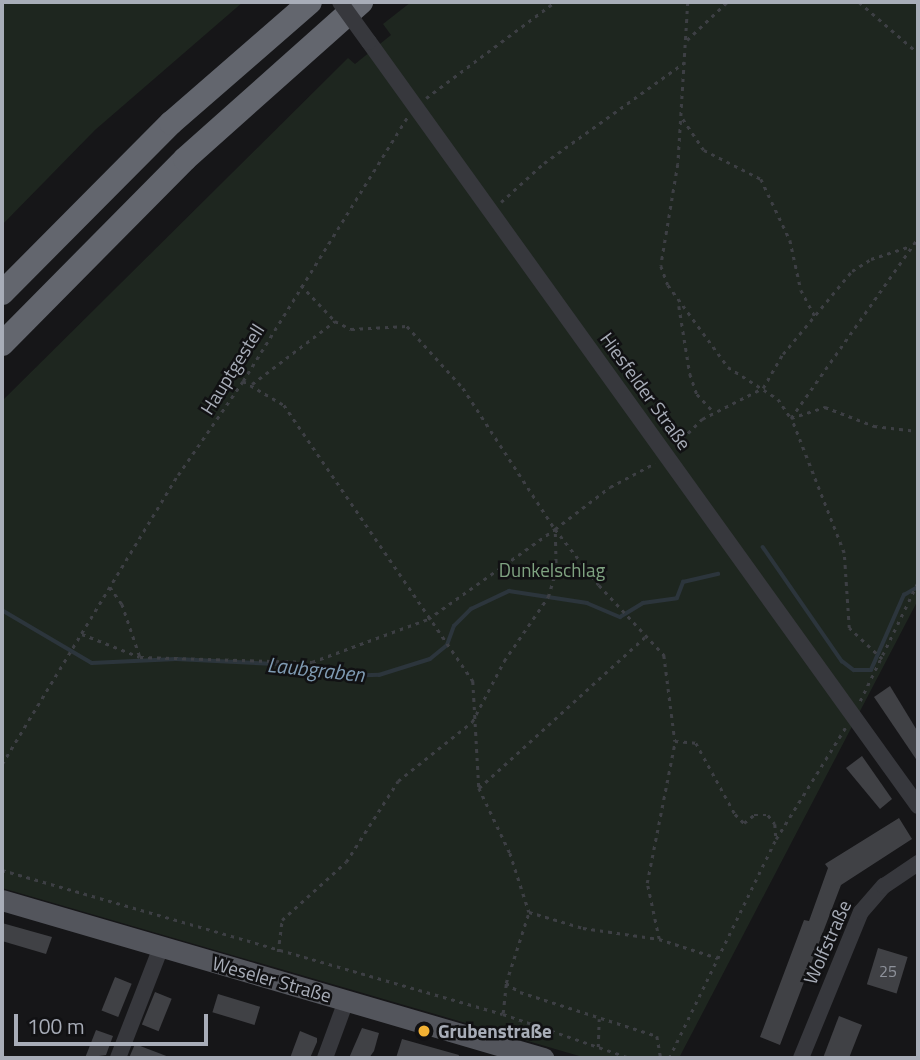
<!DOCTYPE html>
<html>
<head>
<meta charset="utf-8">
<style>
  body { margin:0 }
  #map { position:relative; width:920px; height:1060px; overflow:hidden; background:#161618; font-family:"Titillium Web",sans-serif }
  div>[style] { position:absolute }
  .green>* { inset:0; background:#1e261f }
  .stream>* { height:3.5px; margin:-1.75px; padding:0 1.75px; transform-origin:1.75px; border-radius:1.75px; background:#2c353c }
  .building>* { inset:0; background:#404145; transform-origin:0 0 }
  .path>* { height:2.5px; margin-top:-1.25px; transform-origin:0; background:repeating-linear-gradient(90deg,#3d3f44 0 3.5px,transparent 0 8.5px) }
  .minor>* { height:16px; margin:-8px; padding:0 8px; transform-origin:8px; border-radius:8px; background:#37383d }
  .major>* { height:21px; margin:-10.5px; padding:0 10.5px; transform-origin:10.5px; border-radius:10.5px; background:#53555c }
  .highway>* { height:24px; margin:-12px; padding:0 12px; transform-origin:12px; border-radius:12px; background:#63666e }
  .minor-bridge>* { height:16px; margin:-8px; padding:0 8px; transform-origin:8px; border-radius:8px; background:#37383d }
  .dots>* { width:19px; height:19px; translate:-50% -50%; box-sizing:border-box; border:4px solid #111113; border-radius:50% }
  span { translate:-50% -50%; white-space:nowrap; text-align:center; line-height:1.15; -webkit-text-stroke:5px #111113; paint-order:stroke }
  .number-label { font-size:16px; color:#8e929b }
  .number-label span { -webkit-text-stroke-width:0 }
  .street-label { font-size:19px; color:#a8adb8 }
  .park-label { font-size:19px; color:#7fa381 }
  .poi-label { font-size:19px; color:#a8adb8; font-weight:700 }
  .left { translate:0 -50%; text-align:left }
  .water-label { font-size:21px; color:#7f9bb3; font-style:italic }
  .frame { position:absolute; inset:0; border:4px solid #a8adb8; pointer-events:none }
  .scale { position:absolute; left:14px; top:1014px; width:194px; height:32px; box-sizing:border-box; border:4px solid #a8adb8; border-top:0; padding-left:9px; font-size:21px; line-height:24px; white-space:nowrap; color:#a8adb8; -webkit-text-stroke:5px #111113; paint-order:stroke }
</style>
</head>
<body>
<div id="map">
  <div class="green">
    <div style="clip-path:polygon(2px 2px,243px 2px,95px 130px,2px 225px)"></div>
    <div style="clip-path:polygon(411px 2px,918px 2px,918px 600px,679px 1058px,586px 1058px,2px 888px,2px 401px,348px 58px,355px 64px,391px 35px,383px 24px)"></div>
  </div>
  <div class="stream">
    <div style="left:763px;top:547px;width:139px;rotate:55.3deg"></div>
    <div style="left:842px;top:661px;width:15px;rotate:37deg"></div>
    <div style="left:854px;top:670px;width:17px"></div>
    <div style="left:871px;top:670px;width:82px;rotate:-66.3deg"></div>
    <div style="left:904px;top:595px;width:16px;rotate:-30deg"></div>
    <div style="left:2px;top:610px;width:104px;rotate:30.5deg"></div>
    <div style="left:92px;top:663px;width:84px;rotate:-2.7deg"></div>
    <div style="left:176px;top:659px;width:100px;rotate:2.9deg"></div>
    <div style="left:276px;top:664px;width:68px;rotate:10.2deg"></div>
    <div style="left:343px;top:676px;width:36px;rotate:-2deg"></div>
    <div style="left:379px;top:675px;width:53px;rotate:-17.4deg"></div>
    <div style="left:430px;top:659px;width:22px;rotate:-39deg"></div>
    <div style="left:447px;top:645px;width:20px;rotate:-70deg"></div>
    <div style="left:454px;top:626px;width:24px;rotate:-45deg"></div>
    <div style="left:471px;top:609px;width:42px;rotate:-25.3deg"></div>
    <div style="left:509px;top:591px;width:79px;rotate:8.7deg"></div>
    <div style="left:587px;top:603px;width:36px;rotate:23deg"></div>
    <div style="left:620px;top:617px;width:27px;rotate:-31deg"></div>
    <div style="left:643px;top:603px;width:34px;rotate:-8deg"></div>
    <div style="left:677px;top:598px;width:17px;rotate:-69deg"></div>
    <div style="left:683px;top:582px;width:36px;rotate:-13deg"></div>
  </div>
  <div class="building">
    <div style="clip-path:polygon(890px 686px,918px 732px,918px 762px,874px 697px)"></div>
    <div style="clip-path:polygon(862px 756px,892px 799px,880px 809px,846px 768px)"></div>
    <div style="clip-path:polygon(899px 818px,912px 839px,841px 885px,780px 1045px,760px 1037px,804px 920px,809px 921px,828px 868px,825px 864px)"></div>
    <div style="clip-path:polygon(2px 923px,52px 937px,46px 954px,2px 941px)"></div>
    <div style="left:878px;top:948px;width:31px;height:38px;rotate:17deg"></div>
    <div style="left:115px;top:977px;width:18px;height:36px;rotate:22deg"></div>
    <div style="left:155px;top:992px;width:18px;height:35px;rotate:22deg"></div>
    <div style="left:218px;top:994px;width:44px;height:19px;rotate:17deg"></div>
    <div style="clip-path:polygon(839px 1016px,862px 1025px,849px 1058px,823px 1058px)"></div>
    <div style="clip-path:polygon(362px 1028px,379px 1033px,374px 1051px,369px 1058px,349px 1058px)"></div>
    <div style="clip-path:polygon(96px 1030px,113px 1036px,106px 1055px,85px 1058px)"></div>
    <div style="clip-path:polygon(300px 1031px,317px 1038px,317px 1042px,310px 1058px,290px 1058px)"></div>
    <div style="clip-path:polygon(402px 1039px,459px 1055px,458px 1058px,396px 1058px)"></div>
    <div style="clip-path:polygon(135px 1044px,169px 1057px,169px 1058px,129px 1058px)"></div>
  </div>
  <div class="path">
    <div style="left:688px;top:2px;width:162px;rotate:93.5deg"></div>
    <div style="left:678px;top:164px;width:103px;rotate:99.5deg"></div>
    <div style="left:661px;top:266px;width:20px;rotate:70deg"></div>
    <div style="left:668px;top:285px;width:102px;rotate:53.8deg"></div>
    <div style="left:728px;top:367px;width:59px;rotate:32.6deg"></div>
    <div style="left:778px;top:399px;width:23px;rotate:56deg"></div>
    <div style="left:791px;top:418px;width:36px;rotate:-18deg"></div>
    <div style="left:825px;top:407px;width:53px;rotate:21.2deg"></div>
    <div style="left:874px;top:426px;width:44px;rotate:6.5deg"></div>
    <div style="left:859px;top:2px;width:78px;rotate:40.8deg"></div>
    <div style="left:687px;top:40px;width:55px;rotate:-43.5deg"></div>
    <div style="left:426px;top:98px;width:161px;rotate:-36.7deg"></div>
    <div style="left:683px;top:119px;width:37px;rotate:56deg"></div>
    <div style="left:704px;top:150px;width:64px;rotate:27deg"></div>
    <div style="left:761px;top:179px;width:68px;rotate:64.6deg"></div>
    <div style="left:790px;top:240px;width:51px;rotate:77.6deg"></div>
    <div style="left:801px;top:290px;width:32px;rotate:62deg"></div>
    <div style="left:501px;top:202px;width:58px;rotate:-42.2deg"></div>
    <div style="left:544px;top:163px;width:173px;rotate:-35.6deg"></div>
    <div style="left:301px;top:285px;width:50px;rotate:46.6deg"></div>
    <div style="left:335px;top:321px;width:18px;rotate:27deg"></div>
    <div style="left:351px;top:329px;width:56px;rotate:-3.1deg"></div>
    <div style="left:407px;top:326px;width:84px;rotate:47.9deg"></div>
    <div style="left:463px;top:388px;width:168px;rotate:56.9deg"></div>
    <div style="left:555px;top:529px;width:71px;rotate:51.8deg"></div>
    <div style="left:599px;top:585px;width:96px;rotate:47.1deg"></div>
    <div style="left:664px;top:655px;width:87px;rotate:82.7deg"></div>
    <div style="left:675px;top:741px;width:21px;rotate:5deg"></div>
    <div style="left:696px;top:743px;width:81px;rotate:61.2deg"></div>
    <div style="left:735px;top:814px;width:13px;rotate:45deg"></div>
    <div style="left:744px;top:823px;width:13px;rotate:-39deg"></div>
    <div style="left:754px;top:815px;width:14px"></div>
    <div style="left:768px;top:815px;width:11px;rotate:52deg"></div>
    <div style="left:775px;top:824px;width:15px;rotate:86deg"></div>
    <div style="left:679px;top:306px;width:69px;rotate:80.8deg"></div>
    <div style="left:690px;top:374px;width:21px;rotate:71deg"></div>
    <div style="left:697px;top:394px;width:25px;rotate:47deg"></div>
    <div style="left:243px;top:381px;width:48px;rotate:30.3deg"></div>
    <div style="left:284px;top:405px;width:335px;rotate:55.6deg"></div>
    <div style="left:473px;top:681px;width:107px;rotate:86.8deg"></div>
    <div style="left:479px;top:788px;width:72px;rotate:64.5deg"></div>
    <div style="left:510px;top:853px;width:62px;rotate:72.1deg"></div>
    <div style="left:529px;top:912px;width:56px;rotate:16.5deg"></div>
    <div style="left:583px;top:928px;width:77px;rotate:8.2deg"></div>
    <div style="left:659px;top:939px;width:57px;rotate:-102.1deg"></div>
    <div style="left:647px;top:883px;width:145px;rotate:-78.8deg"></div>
    <div style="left:252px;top:384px;width:104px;rotate:-37.2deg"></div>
    <div style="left:676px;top:445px;width:37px;rotate:-45deg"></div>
    <div style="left:702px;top:419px;width:68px;rotate:-26.9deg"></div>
    <div style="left:763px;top:388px;width:39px;rotate:-60deg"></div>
    <div style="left:783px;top:354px;width:108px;rotate:-50.3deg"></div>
    <div style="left:852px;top:271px;width:22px;rotate:-32deg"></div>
    <div style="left:871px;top:259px;width:42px;rotate:-18deg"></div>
    <div style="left:110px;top:587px;width:21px;rotate:55deg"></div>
    <div style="left:122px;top:604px;width:56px;rotate:71.2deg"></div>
    <div style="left:82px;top:634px;width:62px;rotate:21.6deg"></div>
    <div style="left:140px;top:657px;width:172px;rotate:1.7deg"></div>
    <div style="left:312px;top:662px;width:124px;rotate:-20.3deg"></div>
    <div style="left:428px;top:619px;width:156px;rotate:-35.3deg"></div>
    <div style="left:882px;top:659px;width:45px;rotate:-136.8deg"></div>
    <div style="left:849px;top:628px;width:75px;rotate:-93.8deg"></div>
    <div style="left:844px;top:553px;width:145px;rotate:-111.4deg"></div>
    <div style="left:791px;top:418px;width:220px;rotate:-54.8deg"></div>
    <div style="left:860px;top:701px;width:132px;rotate:-64deg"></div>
    <div style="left:2px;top:764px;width:338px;rotate:-58.7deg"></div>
    <div style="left:178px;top:475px;width:114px;rotate:-55.3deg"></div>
    <div style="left:243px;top:381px;width:310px;rotate:-58.1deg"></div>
    <div style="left:479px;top:788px;width:224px;rotate:-42.3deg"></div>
    <div style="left:2px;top:870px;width:521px;rotate:16.04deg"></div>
    <div style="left:503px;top:1014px;width:134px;rotate:19.1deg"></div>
    <div style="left:659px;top:939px;width:62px;rotate:17.9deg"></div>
    <div style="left:278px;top:952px;width:32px;rotate:-83deg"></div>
    <div style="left:282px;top:920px;width:86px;rotate:-42.2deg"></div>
    <div style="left:346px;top:862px;width:96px;rotate:-57.3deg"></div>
    <div style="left:398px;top:781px;width:95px;rotate:-38.6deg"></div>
    <div style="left:472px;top:722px;width:69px;rotate:-62.3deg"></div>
    <div style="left:504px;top:661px;width:78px;rotate:-55.5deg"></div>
    <div style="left:548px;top:597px;width:27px;rotate:-73deg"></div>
    <div style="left:556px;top:571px;width:42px;rotate:-91.4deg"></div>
    <div style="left:555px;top:529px;width:69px;rotate:-37.4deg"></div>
    <div style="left:610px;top:487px;width:51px;rotate:-28.1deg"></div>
    <div style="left:506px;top:983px;width:17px;rotate:33deg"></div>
    <div style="left:520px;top:992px;width:144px;rotate:17.8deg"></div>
    <div style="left:657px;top:1036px;width:22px;rotate:80deg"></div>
    <div style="left:503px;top:1013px;width:30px;rotate:-84deg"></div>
    <div style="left:506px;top:983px;width:75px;rotate:-72.1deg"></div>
    <div style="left:598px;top:1047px;width:28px;rotate:-88deg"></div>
    <div style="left:669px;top:1058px;width:244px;rotate:-64deg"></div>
    <div style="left:776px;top:839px;width:131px;rotate:-58.1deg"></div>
  </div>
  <div class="minor">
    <div style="left:369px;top:42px;width:941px;rotate:54.3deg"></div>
    <div style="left:118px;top:1058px;width:119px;rotate:-68.8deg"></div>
    <div style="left:325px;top:1058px;width:61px;rotate:-69.8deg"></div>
    <div style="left:801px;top:1058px;width:158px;rotate:-67.7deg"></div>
    <div style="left:861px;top:912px;width:35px;rotate:-49deg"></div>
    <div style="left:884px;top:886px;width:41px;rotate:-34.1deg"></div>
  </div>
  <div class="major">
    <div style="left:2px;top:900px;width:564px;rotate:16.28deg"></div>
  </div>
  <div class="highway">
    <div style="left:2px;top:293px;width:240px;rotate:-45.2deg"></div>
    <div style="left:171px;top:123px;width:184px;rotate:-41deg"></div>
    <div style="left:2px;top:344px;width:260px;rotate:-45.3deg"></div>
    <div style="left:185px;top:159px;width:236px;rotate:-41.7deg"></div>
  </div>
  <div class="minor-bridge">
    <div style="left:340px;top:2px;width:49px;rotate:54.1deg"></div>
  </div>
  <div class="dots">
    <div style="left:424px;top:1031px;background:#f2b134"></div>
  </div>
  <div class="number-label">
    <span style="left:888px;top:971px">25</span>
  </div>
  <div class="street-label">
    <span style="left:232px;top:369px;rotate:-58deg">Hauptgestell</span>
    <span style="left:646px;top:391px;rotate:54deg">Hiesfelder Straße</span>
    <span style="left:827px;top:942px;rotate:-66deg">Wolfstraße</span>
    <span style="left:272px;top:979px;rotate:16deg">Weseler Straße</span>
  </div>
  <div class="park-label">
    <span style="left:552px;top:570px">Dunkelschlag</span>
  </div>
  <div class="poi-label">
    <span class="left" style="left:438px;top:1031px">Grubenstraße</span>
  </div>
  <div class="water-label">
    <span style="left:316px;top:669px;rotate:6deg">Laubgraben</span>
  </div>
  <div class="frame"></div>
  <div class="scale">100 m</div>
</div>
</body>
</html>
